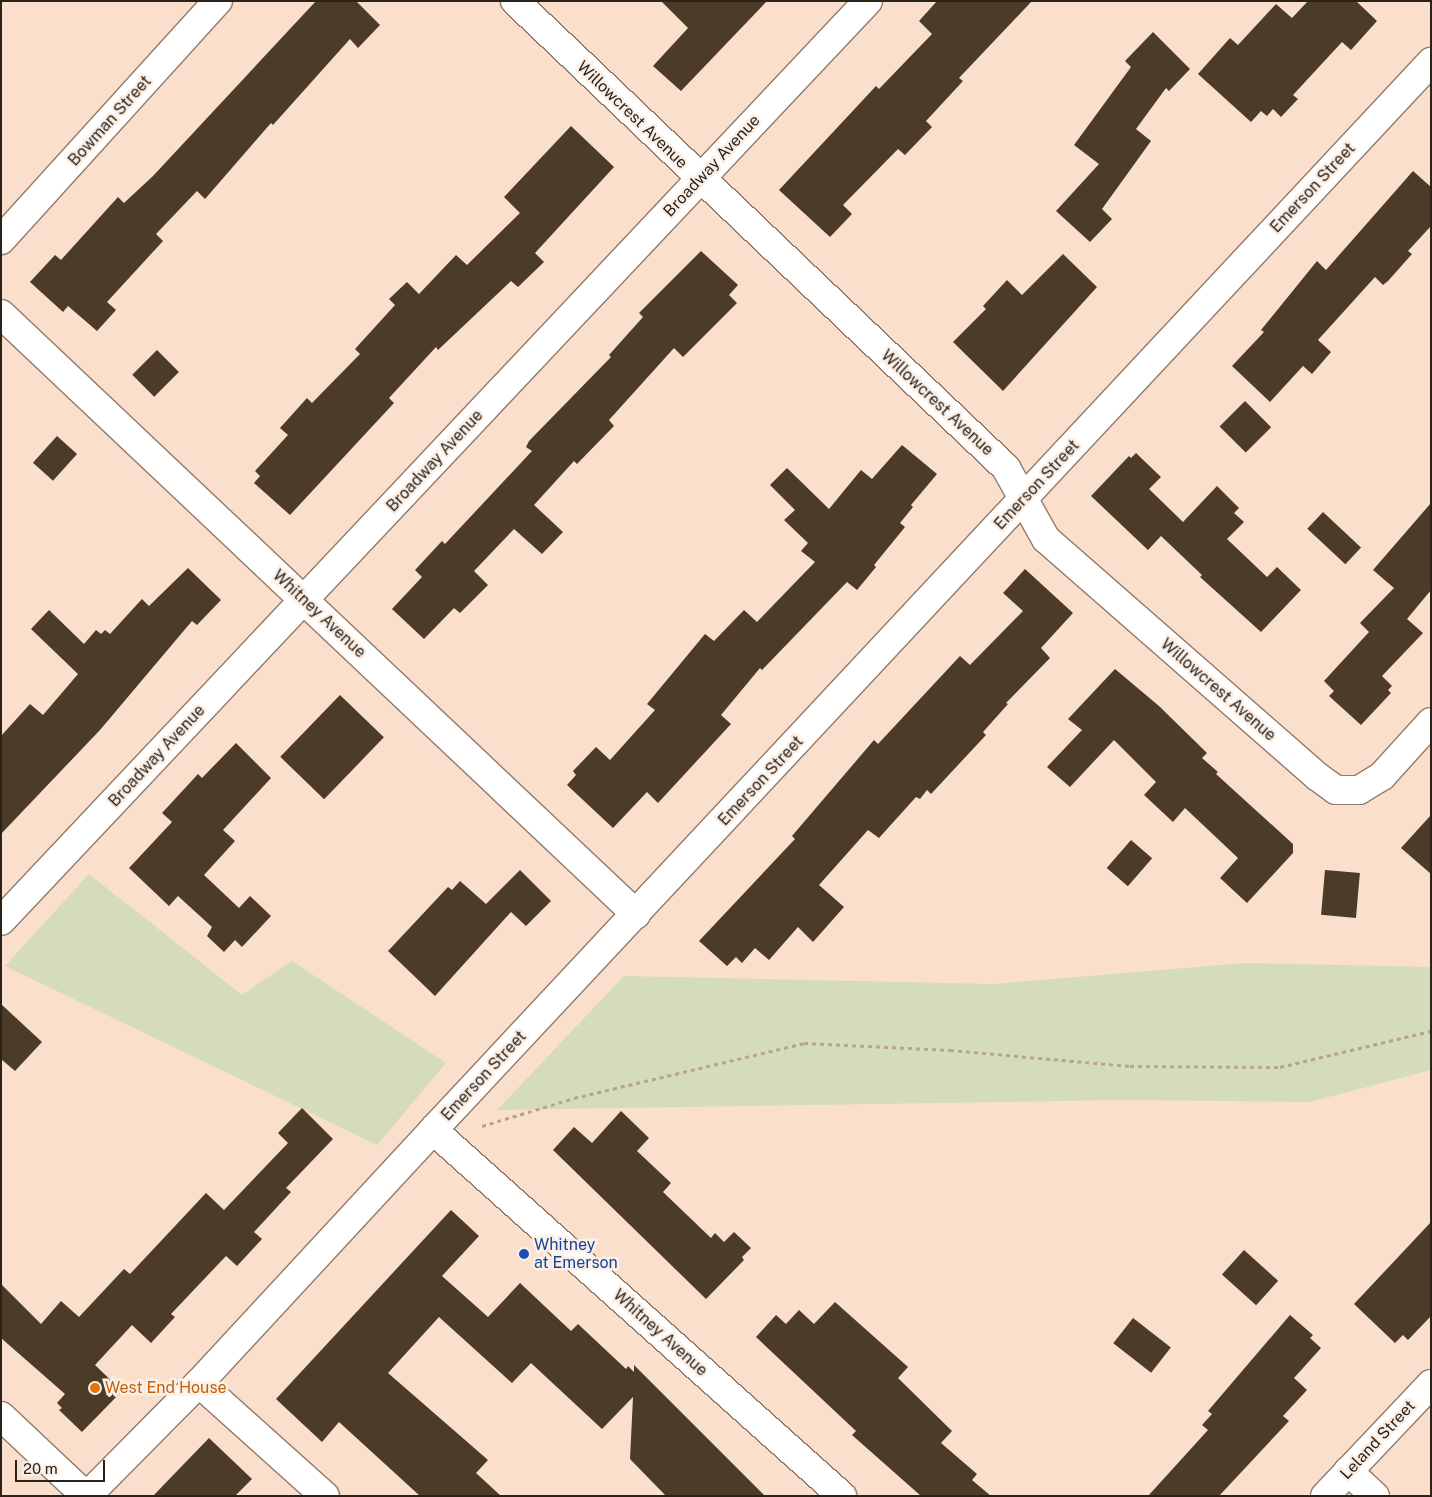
<!DOCTYPE html>
<html>
<head>
<meta charset="utf-8">
<style>
  body { margin:0 }
  #map { position:relative; width:1432px; height:1497px; overflow:hidden; background:#fadfcc; font-family:"Public Sans",sans-serif }
  div>[style] { position:absolute }
  .green>* { inset:0; background:#d5dcbb }
  .building>* { inset:0; background:#4c3b27; transform-origin:0 0 }
  .path>* { height:3px; margin-top:-1.5px; transform-origin:0; background:repeating-linear-gradient(90deg,#b8a393 0 4px,transparent 0 8px) }
  .roads { filter:drop-shadow(1px 0 #947c6a) drop-shadow(-1px 0 #947c6a) drop-shadow(0 1px #947c6a) drop-shadow(0 -1px #947c6a) }
  .minor>* { height:28px; margin:-14px; padding:0 14px; transform-origin:14px; border-radius:14px; background:#fff }
  .tertiary>* { height:28px; margin:-14px; padding:0 14px; transform-origin:14px; border-radius:14px; background:#fff }
  .dots>* { width:14px; height:14px; translate:-50% -50%; box-sizing:border-box; border:2px solid #fbf0e8; border-radius:50% }
  span { translate:-50% -50%; white-space:nowrap; text-align:center; line-height:1.15; -webkit-text-stroke:5px #fbf0e8; paint-order:stroke }
  .street-label { font-size:16px; color:#2b221a }
  .transit-label { font-size:16px; color:#164399 }
  .left { translate:0 -50%; text-align:left }
  .food-label { font-size:16px; color:#c56008 }
  .frame { position:absolute; inset:0; border:2px solid #2b221a; pointer-events:none }
  .scale { position:absolute; left:15px; top:1460px; width:90px; height:22px; box-sizing:border-box; border:2px solid #2b221a; border-top:0; padding-left:6px; font-size:15px; line-height:18px; white-space:nowrap; color:#2b221a; -webkit-text-stroke:4px #fbf0e8; paint-order:stroke }
</style>
</head>
<body>
<div id="map">
  <div class="green">
    <div style="clip-path:polygon(89px 874px,242px 995px,292px 961px,446px 1063px,377px 1145px,5px 966px)"></div>
    <div style="clip-path:polygon(1245px 963px,1431px 967px,1431px 1070px,1310px 1102px,1122px 1100px,497px 1110px,624px 976px,993px 984px)"></div>
  </div>
  <div class="building">
    <div style="clip-path:polygon(316px 1px,356px 1px,380px 25px,358px 48px,350px 39px,273px 125px,271px 123px,205px 199px,197px 191px,156px 234px,163px 241px,107px 302px,116px 310px,97px 331px,68px 306px,63px 312px,30px 282px,55px 255px,61px 260px,118px 197px,124px 203px,153px 176px)"></div>
    <div style="clip-path:polygon(661px 1px,767px 1px,681px 91px,653px 66px,688px 28px)"></div>
    <div style="clip-path:polygon(937px 1px,1032px 1px,959px 78px,963px 81px,926px 121px,932px 127px,905px 155px,898px 149px,843px 205px,852px 214px,830px 237px,779px 190px,876px 86px,879px 89px,932px 34px,919px 21px)"></div>
    <div style="clip-path:polygon(1308px 1px,1356px 1px,1377px 21px,1351px 50px,1342px 42px,1293px 95px,1298px 99px,1281px 117px,1273px 109px,1267px 116px,1261px 111px,1251px 122px,1198px 74px,1230px 38px,1238px 45px,1276px 4px,1292px 18px)"></div>
    <div style="clip-path:polygon(1153px 32px,1190px 69px,1169px 91px,1166px 88px,1136px 129px,1151px 141px,1102px 209px,1112px 219px,1090px 242px,1056px 211px,1099px 164px,1074px 145px,1131px 67px,1125px 61px)"></div>
    <div style="clip-path:polygon(571px 126px,614px 167px,535px 253px,544px 262px,518px 287px,511px 281px,438px 350px,436px 347px,389px 398px,394px 403px,290px 515px,254px 483px,260px 476px,255px 471px,288px 435px,280px 428px,307px 398px,312px 403px,360px 354px,355px 349px,395px 305px,389px 299px,407px 282px,419px 294px,456px 255px,467px 265px,520px 213px,504px 197px)"></div>
    <div style="clip-path:polygon(1413px 171px,1431px 187px,1431px 226px,1408px 251px,1412px 254px,1388px 281px,1383px 285px,1375px 277px,1318px 340px,1331px 352px,1312px 374px,1303px 366px,1270px 402px,1232px 366px,1264px 332px,1261px 330px,1317px 261px,1326px 270px)"></div>
    <div style="clip-path:polygon(701px 251px,738px 285px,729px 295px,737px 303px,683px 357px,674px 348px,609px 420px,614px 426px,577px 464px,574px 461px,534px 505px,563px 532px,542px 554px,514px 529px,474px 571px,488px 585px,460px 613px,454px 608px,424px 639px,392px 609px,422px 577px,415px 570px,442px 541px,445px 544px,532px 451px,526px 447px,529px 441px,611px 357px,609px 355px,643px 317px,639px 313px)"></div>
    <div style="clip-path:polygon(1063px 254px,1097px 287px,1003px 391px,953px 342px,986px 309px,983px 306px,1007px 280px,1022px 295px)"></div>
    <div style="left:157px;top:350px;width:31px;height:35px;rotate:45deg"></div>
    <div style="left:1245px;top:401px;width:37px;height:36px;rotate:45deg"></div>
    <div style="left:57px;top:436px;width:27px;height:36px;rotate:42deg"></div>
    <div style="clip-path:polygon(902px 445px,937px 474px,911px 505px,913px 507px,900px 523px,905px 527px,874px 565px,876px 567px,857px 590px,847px 582px,762px 670px,760px 668px,721px 715px,731px 724px,658px 803px,647px 792px,613px 828px,567px 785px,576px 775px,573px 771px,596px 747px,610px 760px,655px 710px,647px 704px,705px 634px,714px 641px,744px 610px,757px 622px,815px 562px,801px 551px,808px 543px,784px 520px,795px 510px,770px 485px,787px 468px,829px 509px,861px 470px,872px 479px)"></div>
    <div style="clip-path:polygon(1136px 453px,1161px 477px,1149px 489px,1183px 522px,1217px 486px,1239px 508px,1234px 513px,1244px 522px,1227px 539px,1267px 577px,1277px 567px,1301px 590px,1261px 632px,1200px 577px,1202px 575px,1161px 536px,1148px 550px,1091px 496px,1129px 456px,1131px 458px)"></div>
    <div style="clip-path:polygon(1431px 503px,1431px 590px,1407px 619px,1423px 633px,1382px 676px,1392px 686px,1388px 690px,1391px 693px,1361px 725px,1329px 696px,1334px 691px,1324px 681px,1369px 632px,1360px 623px,1394px 588px,1373px 570px)"></div>
    <div style="left:1323px;top:512px;width:52px;height:23px;rotate:43deg"></div>
    <div style="clip-path:polygon(188px 568px,221px 600px,197px 625px,192px 621px,100px 730px,1px 834px,1px 736px,30px 704px,43px 715px,78px 674px,31px 629px,49px 610px,84px 644px,96px 630px,101px 634px,105px 630px,110px 634px,142px 599px,149px 606px)"></div>
    <div style="clip-path:polygon(1025px 569px,1073px 613px,1041px 648px,1050px 658px,1006px 703px,1008px 704px,983px 732px,986px 735px,931px 794px,927px 790px,920px 799px,916px 797px,879px 838px,868px 830px,819px 885px,844px 907px,813px 942px,798px 927px,769px 960px,755px 948px,742px 963px,736px 957px,727px 966px,699px 941px,795px 839px,792px 836px,874px 740px,878px 744px,960px 656px,970px 665px,1023px 611px,1003px 593px)"></div>
    <div style="clip-path:polygon(1115px 669px,1159px 706px,1207px 753px,1202px 758px,1218px 772px,1216px 774px,1293px 844px,1293px 853px,1247px 903px,1220px 878px,1238px 858px,1185px 808px,1173px 822px,1144px 795px,1156px 782px,1114px 740px,1070px 787px,1047px 767px,1082px 730px,1068px 719px)"></div>
    <div style="left:340px;top:695px;width:61px;height:86px;rotate:44deg"></div>
    <div style="clip-path:polygon(236px 743px,271px 778px,223px 830px,235px 841px,204px 875px,239px 908px,250px 896px,271px 916px,242px 947px,235px 940px,224px 952px,207px 936px,212px 927px,178px 896px,169px 906px,129px 868px,172px 822px,162px 813px,198px 774px,202px 778px)"></div>
    <div style="clip-path:polygon(1431px 815px,1431px 874px,1401px 848px)"></div>
    <div style="left:1131px;top:840px;width:28px;height:37px;rotate:41deg"></div>
    <div style="clip-path:polygon(520px 870px,551px 901px,526px 926px,511px 912px,435px 996px,388px 951px,448px 887px,452px 890px,460px 881px,486px 904px)"></div>
    <div style="left:1325px;top:870px;width:35px;height:45px;rotate:5deg"></div>
    <div style="clip-path:polygon(1px 1004px,42px 1042px,15px 1071px,1px 1059px)"></div>
    <div style="clip-path:polygon(302px 1108px,333px 1139px,286px 1188px,291px 1192px,254px 1232px,262px 1239px,237px 1266px,226px 1256px,171px 1314px,175px 1317px,151px 1343px,132px 1325px,95px 1365px,122px 1391px,82px 1432px,59px 1410px,62px 1408px,57px 1403px,65px 1394px,1px 1338px,1px 1284px,41px 1324px,61px 1301px,79px 1317px,124px 1269px,130px 1274px,206px 1193px,224px 1210px,288px 1143px,278px 1133px)"></div>
    <div style="clip-path:polygon(621px 1111px,649px 1138px,637px 1151px,671px 1183px,663px 1192px,711px 1238px,715px 1233px,724px 1242px,734px 1232px,751px 1248px,742px 1257px,744px 1260px,706px 1299px,553px 1150px,574px 1127px,592px 1143px)"></div>
    <div style="clip-path:polygon(451px 1210px,479px 1236px,442px 1276px,488px 1317px,520px 1283px,571px 1331px,578px 1324px,626px 1369px,628px 1366px,634px 1372px,634px 1365px,765px 1496px,666px 1496px,630px 1459px,633px 1397px,602px 1429px,531px 1363px,512px 1383px,439px 1317px,388px 1373px,488px 1460px,476px 1473px,501px 1496px,420px 1496px,339px 1422px,322px 1442px,276px 1399px)"></div>
    <div style="clip-path:polygon(1431px 1222px,1431px 1316px,1408px 1340px,1403px 1335px,1395px 1343px,1354px 1304px)"></div>
    <div style="left:1244px;top:1250px;width:46px;height:33px;rotate:42deg"></div>
    <div style="clip-path:polygon(835px 1302px,908px 1367px,898px 1378px,952px 1431px,941px 1443px,977px 1474px,972px 1480px,991px 1496px,921px 1496px,852px 1435px,856px 1431px,756px 1337px,776px 1315px,786px 1324px,799px 1310px,814px 1324px)"></div>
    <div style="clip-path:polygon(1290px 1315px,1313px 1335px,1310px 1338px,1321px 1348px,1294px 1378px,1307px 1390px,1283px 1416px,1289px 1421px,1219px 1496px,1148px 1496px,1208px 1430px,1202px 1425px,1212px 1414px,1208px 1411px)"></div>
    <div style="left:1133px;top:1318px;width:48px;height:32px;rotate:38deg"></div>
    <div style="clip-path:polygon(209px 1438px,252px 1479px,235px 1496px,153px 1496px)"></div>
  </div>
  <div class="path">
    <div style="left:482px;top:1126px;width:96px;rotate:-16.9deg"></div>
    <div style="left:574px;top:1098px;width:236px;rotate:-13.4deg"></div>
    <div style="left:804px;top:1043px;width:146px;rotate:2.7deg"></div>
    <div style="left:950px;top:1050px;width:181px;rotate:5.1deg"></div>
    <div style="left:1130px;top:1066px;width:150px;rotate:0.4deg"></div>
    <div style="left:1280px;top:1067px;width:155px;rotate:-13.4deg"></div>
  </div>
  <div class="roads">
    <div class="minor">
      <div style="left:515px;top:1px;width:678px;rotate:43.56deg"></div>
      <div style="left:1006px;top:468px;width:81px;rotate:60.6deg"></div>
      <div style="left:1046px;top:539px;width:361px;rotate:41.2deg"></div>
      <div style="left:1318px;top:777px;width:22px;rotate:36deg"></div>
      <div style="left:1336px;top:790px;width:23px"></div>
      <div style="left:1359px;top:790px;width:27px;rotate:-31deg"></div>
      <div style="left:1382px;top:776px;width:73px;rotate:-47.8deg"></div>
      <div style="left:1px;top:240px;width:323px;rotate:-47.8deg"></div>
      <div style="left:1px;top:314px;width:874px;rotate:43.38deg"></div>
      <div style="left:1px;top:921px;width:1264px;rotate:-46.7deg"></div>
      <div style="left:433px;top:1130px;width:1462px;rotate:-46.94deg"></div>
      <div style="left:199px;top:1383px;width:169px;rotate:41.9deg"></div>
      <div style="left:1px;top:1416px;width:117px;rotate:43.3deg"></div>
      <div style="left:1348px;top:1471px;width:37px;rotate:43deg"></div>
      <div style="left:1325px;top:1496px;width:154px;rotate:-46.6deg"></div>
    </div>
    <div class="tertiary">
      <div style="left:87px;top:1496px;width:159px;rotate:-45.3deg"></div>
      <div style="left:199px;top:1383px;width:345px;rotate:-47.2deg"></div>
      <div style="left:433px;top:1130px;width:549px;rotate:41.82deg"></div>
    </div>
  </div>
  <div class="dots">
    <div style="left:524px;top:1254px;background:#1a4fb4"></div>
    <div style="left:95px;top:1388px;background:#e8710a"></div>
  </div>
  <div class="street-label">
    <span style="left:632px;top:115px;rotate:44deg">Willowcrest Avenue</span>
    <span style="left:110px;top:121px;rotate:-48deg">Bowman Street</span>
    <span style="left:712px;top:166px;rotate:-47deg">Broadway Avenue</span>
    <span style="left:1313px;top:188px;rotate:-47deg">Emerson Street</span>
    <span style="left:937px;top:403px;rotate:43deg">Willowcrest Avenue</span>
    <span style="left:435px;top:461px;rotate:-47deg">Broadway Avenue</span>
    <span style="left:1037px;top:485px;rotate:-47deg">Emerson Street</span>
    <span style="left:319px;top:614px;rotate:43deg">Whitney Avenue</span>
    <span style="left:1218px;top:690px;rotate:41deg">Willowcrest Avenue</span>
    <span style="left:157px;top:756px;rotate:-47deg">Broadway Avenue</span>
    <span style="left:761px;top:781px;rotate:-47deg">Emerson Street</span>
    <span style="left:484px;top:1076px;rotate:-47deg">Emerson Street</span>
    <span style="left:660px;top:1333px;rotate:42deg">Whitney Avenue</span>
    <span style="left:1378px;top:1440px;rotate:-47deg">Leland Street</span>
  </div>
  <div class="transit-label">
    <span class="left" style="left:534px;top:1254px">Whitney<br>at Emerson</span>
  </div>
  <div class="food-label">
    <span class="left" style="left:105px;top:1388px">West End House</span>
  </div>
  <div class="frame"></div>
  <div class="scale">20 m</div>
</div>
</body>
</html>
